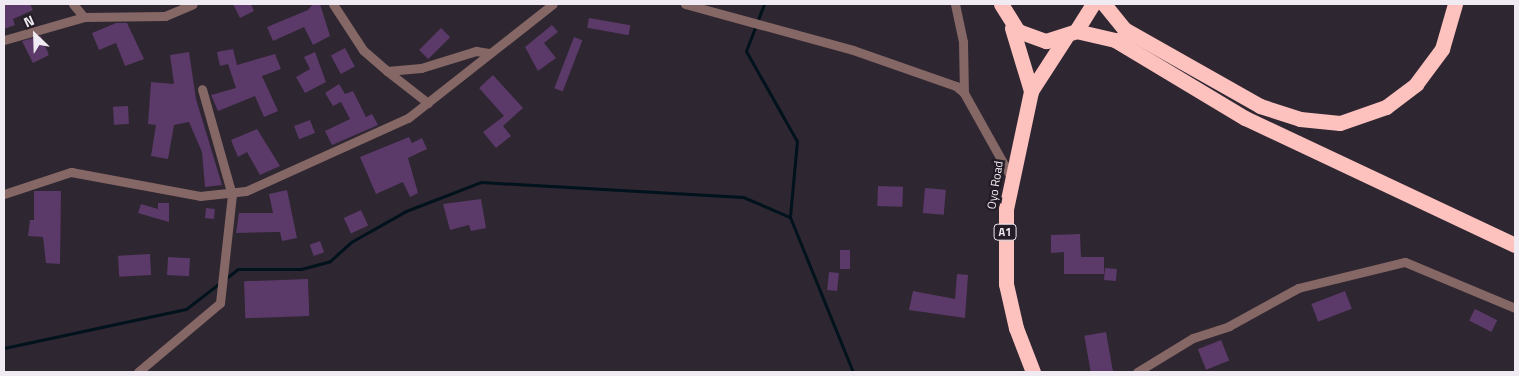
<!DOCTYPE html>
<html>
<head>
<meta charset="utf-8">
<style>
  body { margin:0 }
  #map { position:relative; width:1519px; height:376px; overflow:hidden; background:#2e2631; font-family:"Titillium Web",sans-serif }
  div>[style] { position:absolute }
  .stream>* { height:3px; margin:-1.5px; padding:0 1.5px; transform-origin:1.5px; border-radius:1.5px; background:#00121c }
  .building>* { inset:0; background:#5b3968; transform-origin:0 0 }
  .street>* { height:9px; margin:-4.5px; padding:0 4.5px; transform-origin:4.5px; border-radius:4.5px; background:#856765 }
  .highway>* { height:15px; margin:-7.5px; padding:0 7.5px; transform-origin:7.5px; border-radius:7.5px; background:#fdc1be }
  span { translate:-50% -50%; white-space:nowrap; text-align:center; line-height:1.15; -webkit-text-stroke:5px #241d27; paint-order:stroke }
  .shield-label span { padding:1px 4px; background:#241d27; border:1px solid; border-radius:4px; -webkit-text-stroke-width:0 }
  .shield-label { font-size:11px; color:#f0ebf2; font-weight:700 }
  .street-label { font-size:12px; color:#f0ebf2 }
  .frame { position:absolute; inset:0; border:5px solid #f0ebf2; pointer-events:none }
  .north { position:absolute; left:10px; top:10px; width:50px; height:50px; -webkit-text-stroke:4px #241d27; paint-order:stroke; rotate:336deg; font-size:14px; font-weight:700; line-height:20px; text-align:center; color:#f0ebf2 }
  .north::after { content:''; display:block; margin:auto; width:18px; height:22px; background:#f0ebf2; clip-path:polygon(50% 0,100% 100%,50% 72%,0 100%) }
</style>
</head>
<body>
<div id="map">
  <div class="stream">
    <div style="left:764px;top:4px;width:50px;rotate:111deg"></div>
    <div style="left:746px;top:51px;width:103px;rotate:60.5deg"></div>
    <div style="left:797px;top:141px;width:76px;rotate:95.3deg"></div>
    <div style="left:790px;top:217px;width:167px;rotate:67.9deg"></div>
    <div style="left:225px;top:279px;width:16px;rotate:-38deg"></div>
    <div style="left:238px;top:269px;width:63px"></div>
    <div style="left:301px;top:269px;width:30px;rotate:-15deg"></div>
    <div style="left:330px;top:261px;width:28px;rotate:-42deg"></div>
    <div style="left:351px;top:242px;width:63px;rotate:-29.4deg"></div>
    <div style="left:406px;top:211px;width:80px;rotate:-21.1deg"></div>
    <div style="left:481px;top:182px;width:262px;rotate:3.3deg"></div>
    <div style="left:743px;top:197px;width:51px;rotate:23.1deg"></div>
    <div style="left:4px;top:348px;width:186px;rotate:-12.1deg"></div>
    <div style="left:186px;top:309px;width:44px;rotate:-37.6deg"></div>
  </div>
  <div class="building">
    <div style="clip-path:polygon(4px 4px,30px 4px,33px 10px,13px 19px,15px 25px,4px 29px)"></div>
    <div style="clip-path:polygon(233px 4px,251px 4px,254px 11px,240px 18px)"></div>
    <div style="clip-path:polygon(313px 4px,320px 4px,330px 36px,313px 45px,304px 27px,273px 41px,267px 27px,308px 10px)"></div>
    <div style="left:589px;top:18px;width:42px;height:10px;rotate:10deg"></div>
    <div style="clip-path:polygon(116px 23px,127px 23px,144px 59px,125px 66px,116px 43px,99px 50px,92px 33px)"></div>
    <div style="clip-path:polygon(552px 25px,558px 32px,544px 43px,556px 58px,538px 71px,525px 47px)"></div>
    <div style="left:441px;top:28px;width:13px;height:31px;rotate:45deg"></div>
    <div style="clip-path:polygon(41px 36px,49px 55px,33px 63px,22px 41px)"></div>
    <div style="left:574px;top:37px;width:9px;height:55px;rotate:21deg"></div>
    <div style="left:345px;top:48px;width:21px;height:16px;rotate:62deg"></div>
    <div style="clip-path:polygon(233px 49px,237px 65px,275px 54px,281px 69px,262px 76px,278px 111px,264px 117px,255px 96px,218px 111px,211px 95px,236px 88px,228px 64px,220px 66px,217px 52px)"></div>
    <div style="clip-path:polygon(189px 52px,196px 99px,222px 185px,205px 187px,202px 152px,189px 122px,174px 125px,168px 159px,151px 156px,156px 125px,148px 124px,151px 82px,174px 84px,170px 55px)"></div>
    <div style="clip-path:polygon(315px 52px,326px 82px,305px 93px,296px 77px,310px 69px,304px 57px)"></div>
    <div style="clip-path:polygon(493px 75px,523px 108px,503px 126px,511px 136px,496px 148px,483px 132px,504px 116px,479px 88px)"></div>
    <div style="clip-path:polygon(339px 84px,345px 94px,353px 91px,366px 117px,372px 114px,378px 125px,332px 145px,325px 131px,350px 119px,341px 102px,333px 106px,325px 93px)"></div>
    <div style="left:128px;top:106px;width:18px;height:15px;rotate:87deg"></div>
    <div style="left:310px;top:120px;width:14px;height:17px;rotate:69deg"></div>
    <div style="clip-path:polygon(257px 129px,280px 166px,260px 175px,247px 152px,238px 157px,231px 140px)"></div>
    <div style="clip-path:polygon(409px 137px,412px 143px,422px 138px,427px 149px,408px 158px,418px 193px,410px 197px,403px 182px,376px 194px,360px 157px)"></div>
    <div style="left:878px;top:186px;width:25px;height:20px;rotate:2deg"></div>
    <div style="left:925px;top:188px;width:21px;height:25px;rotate:5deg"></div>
    <div style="clip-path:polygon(287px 190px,297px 238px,282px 241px,280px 232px,236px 233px,239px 213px,273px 213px,269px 194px)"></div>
    <div style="clip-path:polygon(34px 191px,61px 191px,60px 264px,46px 263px,43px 237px,28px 236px,30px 220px,34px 220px)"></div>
    <div style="clip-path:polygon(481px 199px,486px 228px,471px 231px,469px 225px,450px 230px,443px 204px)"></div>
    <div style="clip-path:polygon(158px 203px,169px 203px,169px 222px,138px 213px,141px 204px,158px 209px)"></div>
    <div style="left:206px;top:208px;width:9px;height:10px;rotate:6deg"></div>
    <div style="left:361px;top:210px;width:17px;height:19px;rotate:65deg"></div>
    <div style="clip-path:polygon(1080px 234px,1081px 257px,1104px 257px,1104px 274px,1064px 274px,1064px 252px,1051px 253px,1051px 235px)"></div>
    <div style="left:320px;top:241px;width:12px;height:11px;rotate:70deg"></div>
    <div style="left:840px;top:250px;width:10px;height:19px"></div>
    <div style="left:150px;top:254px;width:21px;height:32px;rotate:87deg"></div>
    <div style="left:168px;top:257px;width:22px;height:18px;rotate:3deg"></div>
    <div style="left:1105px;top:268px;width:12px;height:12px;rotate:5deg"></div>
    <div style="left:829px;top:272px;width:10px;height:18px;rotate:6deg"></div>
    <div style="clip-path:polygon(957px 274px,968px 275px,965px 318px,909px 310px,913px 291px,955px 299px)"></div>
    <div style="left:308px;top:279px;width:37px;height:64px;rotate:88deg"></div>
    <div style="left:1345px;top:291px;width:19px;height:36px;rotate:69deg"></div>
    <div style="left:1475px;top:309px;width:25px;height:13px;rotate:27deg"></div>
    <div style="left:1106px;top:332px;width:40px;height:22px;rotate:80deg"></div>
    <div style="left:1221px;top:340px;width:22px;height:25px;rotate:68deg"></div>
  </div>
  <div class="street">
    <div style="left:73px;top:4px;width:17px;rotate:50deg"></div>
    <div style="left:333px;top:4px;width:55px;rotate:56.9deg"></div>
    <div style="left:363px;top:50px;width:32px;rotate:41deg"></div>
    <div style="left:387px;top:71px;width:34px;rotate:-5deg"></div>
    <div style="left:421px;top:68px;width:58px;rotate:-17.2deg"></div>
    <div style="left:476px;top:51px;width:13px;rotate:9deg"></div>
    <div style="left:685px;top:4px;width:174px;rotate:15.3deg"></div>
    <div style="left:853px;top:50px;width:109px;rotate:19.3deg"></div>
    <div style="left:956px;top:86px;width:11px;rotate:41deg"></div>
    <div style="left:964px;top:93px;width:96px;rotate:60.8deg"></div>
    <div style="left:955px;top:4px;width:39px;rotate:78deg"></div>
    <div style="left:963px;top:42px;width:51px;rotate:88.9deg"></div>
    <div style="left:4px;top:40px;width:83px;rotate:-16deg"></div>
    <div style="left:84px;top:17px;width:81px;rotate:-0.7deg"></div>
    <div style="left:165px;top:16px;width:30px;rotate:-23deg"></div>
    <div style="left:387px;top:71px;width:52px;rotate:38deg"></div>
    <div style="left:4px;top:194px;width:71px;rotate:-18.2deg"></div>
    <div style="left:71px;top:172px;width:131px;rotate:10.5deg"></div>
    <div style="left:200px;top:196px;width:46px;rotate:-6.2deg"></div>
    <div style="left:246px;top:191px;width:178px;rotate:-24.3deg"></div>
    <div style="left:408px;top:118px;width:184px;rotate:-38.2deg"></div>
    <div style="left:138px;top:372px;width:107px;rotate:-40.1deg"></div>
    <div style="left:220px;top:303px;width:109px;rotate:-83.7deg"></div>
    <div style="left:232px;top:195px;width:110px;rotate:-105.8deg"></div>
    <div style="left:1137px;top:372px;width:66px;rotate:-31.3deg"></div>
    <div style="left:1193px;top:338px;width:38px;rotate:-18deg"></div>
    <div style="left:1229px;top:326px;width:79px;rotate:-28.8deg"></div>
    <div style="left:1298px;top:288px;width:110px;rotate:-13.7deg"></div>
    <div style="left:1405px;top:262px;width:119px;rotate:22.7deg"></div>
  </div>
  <div class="highway">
    <div style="left:1001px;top:4px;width:32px;rotate:58deg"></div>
    <div style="left:1018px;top:31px;width:30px;rotate:20deg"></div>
    <div style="left:1046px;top:41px;width:32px;rotate:-18deg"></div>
    <div style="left:1076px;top:31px;width:32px;rotate:-58deg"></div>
    <div style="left:1104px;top:4px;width:32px;rotate:51deg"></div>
    <div style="left:1124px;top:29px;width:156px;rotate:29.5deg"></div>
    <div style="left:1260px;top:106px;width:42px;rotate:18deg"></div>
    <div style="left:1300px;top:119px;width:40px;rotate:5.7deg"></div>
    <div style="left:1340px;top:123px;width:49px;rotate:-19.2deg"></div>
    <div style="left:1386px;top:107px;width:38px;rotate:-37deg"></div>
    <div style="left:1416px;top:84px;width:44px;rotate:-53.4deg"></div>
    <div style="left:1442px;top:49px;width:47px;rotate:-73.9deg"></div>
    <div style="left:1012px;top:28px;width:66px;rotate:73.2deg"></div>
    <div style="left:1076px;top:31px;width:40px;rotate:13deg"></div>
    <div style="left:1115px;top:40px;width:152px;rotate:31deg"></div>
    <div style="left:1245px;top:118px;width:298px;rotate:25.2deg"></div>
    <div style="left:1033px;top:372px;width:47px;rotate:-111.1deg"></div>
    <div style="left:1016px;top:328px;width:45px;rotate:-102.8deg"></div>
    <div style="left:1006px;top:284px;width:75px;rotate:-90deg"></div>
    <div style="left:1006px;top:209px;width:121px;rotate:-78deg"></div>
    <div style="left:1031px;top:91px;width:64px;rotate:-57.1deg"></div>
  </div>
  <div class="shield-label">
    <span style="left:1005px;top:232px">A1</span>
  </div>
  <div class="street-label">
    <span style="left:995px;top:185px;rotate:-81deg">Oyo Road</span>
  </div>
  <div class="frame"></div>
  <div class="north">N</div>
</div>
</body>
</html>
